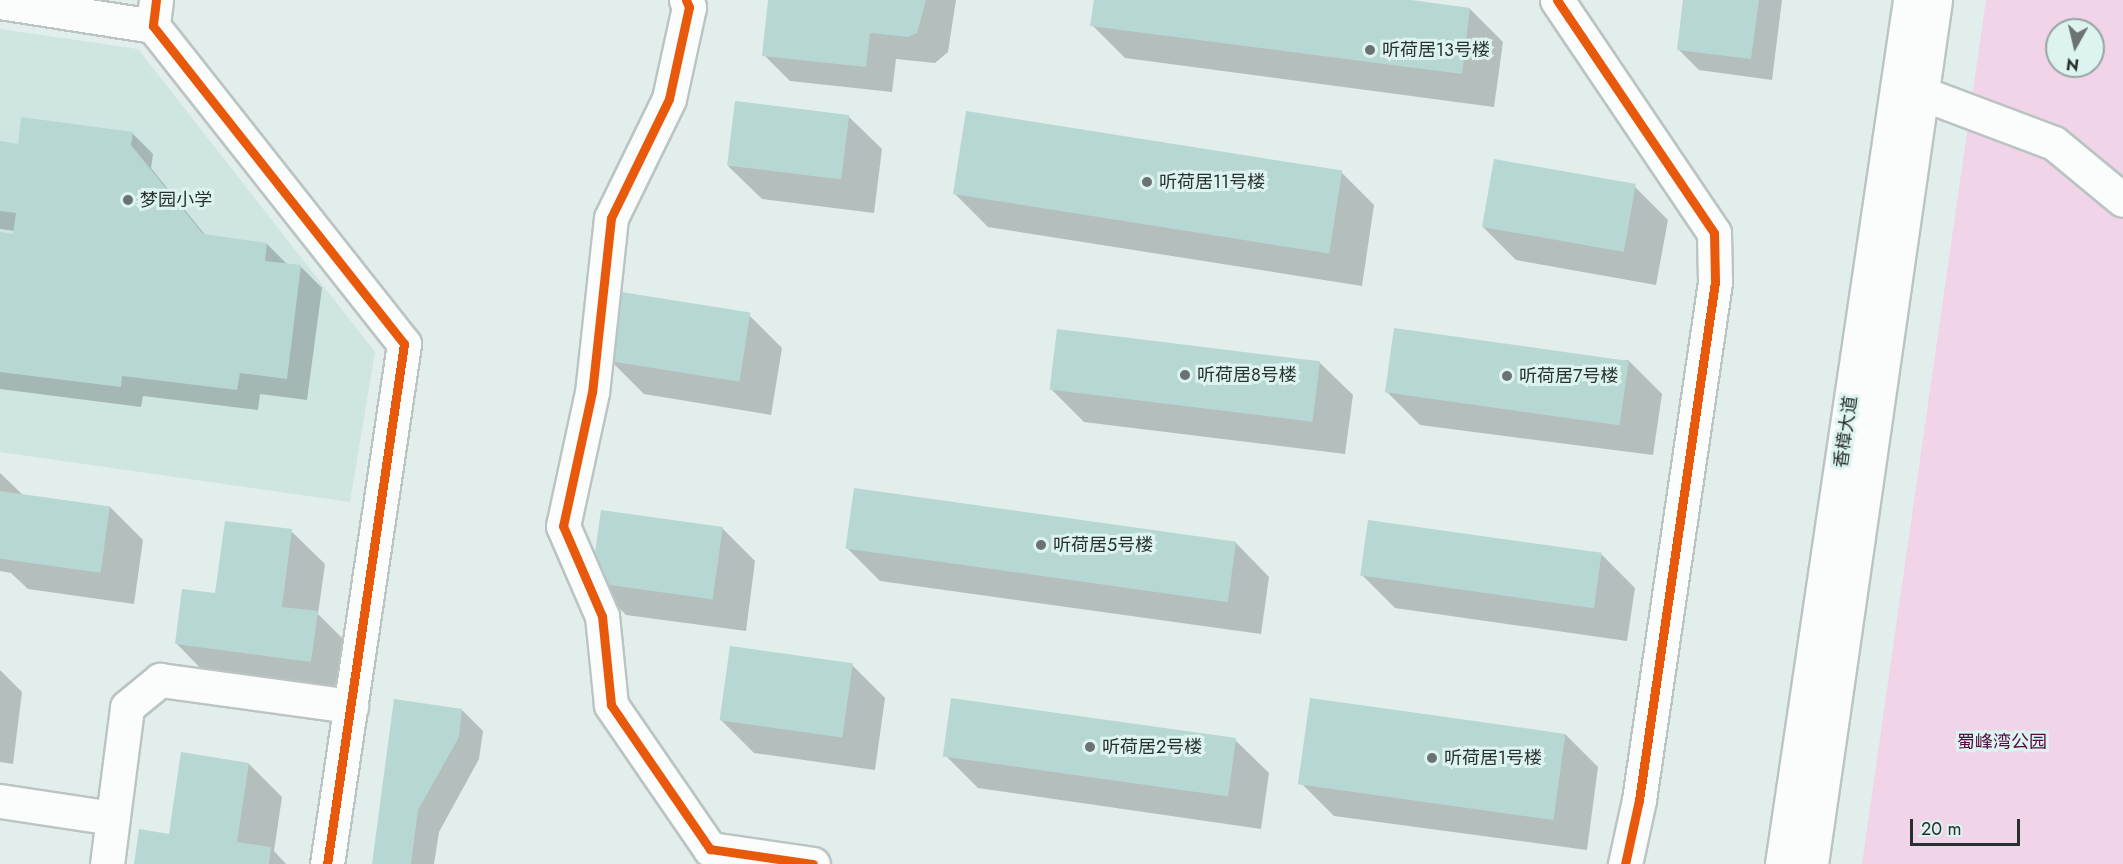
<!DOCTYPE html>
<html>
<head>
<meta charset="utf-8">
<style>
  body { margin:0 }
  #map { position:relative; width:2123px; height:864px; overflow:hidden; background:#e2eeec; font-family:Jost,"Noto Sans SC",sans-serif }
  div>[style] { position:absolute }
  .built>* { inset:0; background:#cee5e2 }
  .green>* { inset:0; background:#f1d4e8 }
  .shadow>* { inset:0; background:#0003 }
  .building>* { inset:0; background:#b7d7d3; transform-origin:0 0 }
  .roads { filter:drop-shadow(2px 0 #bac4c2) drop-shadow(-2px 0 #bac4c2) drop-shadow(0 2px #bac4c2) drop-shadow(0 -2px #bac4c2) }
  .minor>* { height:33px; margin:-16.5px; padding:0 16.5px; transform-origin:16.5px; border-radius:16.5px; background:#fbfcfc }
  .cycleway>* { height:9px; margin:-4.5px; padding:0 4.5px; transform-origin:4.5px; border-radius:4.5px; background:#e8590c }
  .dots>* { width:16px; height:16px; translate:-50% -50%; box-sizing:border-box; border:3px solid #ddf3ef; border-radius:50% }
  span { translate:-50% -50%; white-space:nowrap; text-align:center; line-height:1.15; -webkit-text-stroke:6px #ddf3ef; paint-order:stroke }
  .poi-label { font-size:18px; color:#293130 }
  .left { translate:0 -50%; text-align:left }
  .street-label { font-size:18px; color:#293130 }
  .park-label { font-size:18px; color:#560b42 }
  .north { position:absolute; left:2045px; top:18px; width:60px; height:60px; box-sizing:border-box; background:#ddf3ef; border:2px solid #95a5a3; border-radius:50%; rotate:188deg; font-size:16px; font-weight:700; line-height:24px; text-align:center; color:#293130 }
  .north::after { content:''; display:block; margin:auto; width:21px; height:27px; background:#6a7372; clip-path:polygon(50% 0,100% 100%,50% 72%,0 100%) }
  .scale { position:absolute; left:1910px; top:819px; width:110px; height:27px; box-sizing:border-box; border:3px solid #293130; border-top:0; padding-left:8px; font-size:18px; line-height:21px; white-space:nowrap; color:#293130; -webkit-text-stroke:4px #ddf3ef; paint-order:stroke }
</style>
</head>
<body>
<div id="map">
  <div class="built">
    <div style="clip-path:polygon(0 29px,138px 49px,375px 352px,350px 502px,0 452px)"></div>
  </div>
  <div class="green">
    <div style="clip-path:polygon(evenodd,1986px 0,2123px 0,2123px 864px,1862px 864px,1986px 0,2057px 30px,2093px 30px,2093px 66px,2057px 66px,2057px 30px)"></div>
  </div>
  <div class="shadow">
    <div style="clip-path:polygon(770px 0,956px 0,948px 52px,935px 63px,896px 59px,892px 92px,790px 81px,764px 55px)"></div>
    <div style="clip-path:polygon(1095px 0,1399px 0,1470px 9px,1503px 42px,1494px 107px,1125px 58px,1092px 25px)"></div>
    <div style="clip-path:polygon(1685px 0,1782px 0,1772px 80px,1699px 70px,1678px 49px)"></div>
    <div style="clip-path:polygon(848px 116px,882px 149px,874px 213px,762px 199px,728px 166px)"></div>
    <div style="clip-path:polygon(132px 133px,153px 154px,151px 168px,206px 236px,267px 244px,288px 265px,300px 266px,322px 288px,307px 400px,260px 394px,258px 410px,143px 396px,141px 407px,0 389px,0 234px,14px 236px,15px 231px,0 229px,0 143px,19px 145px)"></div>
    <div style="clip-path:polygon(1341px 172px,1374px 205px,1362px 286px,988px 227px,954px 193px)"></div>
    <div style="clip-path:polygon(1635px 187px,1668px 220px,1656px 285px,1516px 260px,1483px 227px)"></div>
    <div style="clip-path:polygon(749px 315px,782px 348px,771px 415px,644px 394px,611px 361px)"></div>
    <div style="clip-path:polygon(1628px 360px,1662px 394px,1653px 455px,1420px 425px,1387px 392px)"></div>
    <div style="clip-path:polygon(1319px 362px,1353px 395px,1345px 454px,1084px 422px,1051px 389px)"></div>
    <div style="clip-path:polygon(0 473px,23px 495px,110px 507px,143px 540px,134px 604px,28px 589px,11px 573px,0 571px)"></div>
    <div style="clip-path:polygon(722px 528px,755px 561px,746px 631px,626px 615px,593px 582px)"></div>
    <div style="clip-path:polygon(291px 531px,325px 564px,318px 614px,350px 646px,344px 694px,209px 677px,176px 643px,216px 595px)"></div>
    <div style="clip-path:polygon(1236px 543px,1269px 577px,1261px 634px,880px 581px,847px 548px)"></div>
    <div style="clip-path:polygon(1602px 555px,1635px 588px,1627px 641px,1395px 608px,1362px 575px)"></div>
    <div style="clip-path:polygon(852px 665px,885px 698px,875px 770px,754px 753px,721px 720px)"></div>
    <div style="clip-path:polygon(0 670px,22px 692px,13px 764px,0 762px)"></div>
    <div style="clip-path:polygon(462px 710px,483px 731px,479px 759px,439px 832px,434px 864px,373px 864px)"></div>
    <div style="clip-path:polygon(1565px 734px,1598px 767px,1587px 850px,1334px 816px,1301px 783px)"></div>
    <div style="clip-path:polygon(1235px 740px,1269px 773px,1261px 829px,978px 788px,945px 755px)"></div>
    <div style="clip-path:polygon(249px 764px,282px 797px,274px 851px,286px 864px,135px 864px)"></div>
  </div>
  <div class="building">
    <div style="clip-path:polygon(768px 0,926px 0,917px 33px,908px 37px,870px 33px,866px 67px,762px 56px)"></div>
    <div style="clip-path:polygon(1094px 0,1411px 0,1470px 8px,1462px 74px,1090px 26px)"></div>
    <div style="clip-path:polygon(1683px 0,1759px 0,1751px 59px,1677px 50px)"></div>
    <div style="left:735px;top:101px;width:115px;height:65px;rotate:7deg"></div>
    <div style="left:966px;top:111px;width:381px;height:84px;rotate:9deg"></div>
    <div style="clip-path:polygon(21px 117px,133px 132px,131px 145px,203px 234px,267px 243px,265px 261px,301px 265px,287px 379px,240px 373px,237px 390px,122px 376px,121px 387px,0 372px,0 232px,13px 234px,16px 213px,0 211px,0 141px,18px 144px)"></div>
    <div style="left:1494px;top:159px;width:144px;height:69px;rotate:10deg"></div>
    <div style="left:621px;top:292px;width:131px;height:70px;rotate:9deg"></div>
    <div style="left:1394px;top:328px;width:237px;height:65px;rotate:8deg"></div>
    <div style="left:1057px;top:329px;width:265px;height:61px;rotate:7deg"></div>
    <div style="left:854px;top:488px;width:386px;height:61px;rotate:8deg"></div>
    <div style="left:0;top:491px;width:111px;height:67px;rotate:8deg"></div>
    <div style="left:601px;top:510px;width:123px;height:73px;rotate:8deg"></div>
    <div style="left:1368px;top:520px;width:236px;height:56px;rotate:8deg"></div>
    <div style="clip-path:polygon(225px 521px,292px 529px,282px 607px,318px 611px,311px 662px,175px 644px,182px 589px,215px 593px)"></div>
    <div style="left:730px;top:646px;width:124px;height:75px;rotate:8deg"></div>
    <div style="left:951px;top:698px;width:288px;height:59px;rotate:8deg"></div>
    <div style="left:1310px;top:698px;width:258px;height:87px;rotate:8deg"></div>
    <div style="clip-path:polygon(394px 699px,462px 709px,459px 737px,418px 810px,411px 864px,372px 864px)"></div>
    <div style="clip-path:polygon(181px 752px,249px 763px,237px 842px,271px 847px,269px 864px,134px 864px,139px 829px,169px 834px)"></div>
  </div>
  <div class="roads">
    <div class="minor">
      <div style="left:156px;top:0;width:26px;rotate:97deg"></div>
      <div style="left:153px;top:26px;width:405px;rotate:51.7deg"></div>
      <div style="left:404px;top:344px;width:526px;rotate:98.42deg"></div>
      <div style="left:686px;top:0;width:8px;rotate:67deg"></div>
      <div style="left:689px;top:7px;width:94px;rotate:102.3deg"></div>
      <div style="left:669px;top:99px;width:132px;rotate:116deg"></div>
      <div style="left:611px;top:218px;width:175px;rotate:96.2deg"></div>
      <div style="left:592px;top:392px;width:137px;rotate:102.2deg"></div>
      <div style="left:563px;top:526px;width:98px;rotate:66.6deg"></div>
      <div style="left:602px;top:616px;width:89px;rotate:84.2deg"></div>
      <div style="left:611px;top:705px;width:175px;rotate:55.5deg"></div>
      <div style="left:710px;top:849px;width:104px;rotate:8.3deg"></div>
      <div style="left:1557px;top:0;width:281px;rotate:56deg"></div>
      <div style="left:1714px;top:233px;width:49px;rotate:88.8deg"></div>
      <div style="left:1715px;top:282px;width:524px;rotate:98.35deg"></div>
      <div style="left:1639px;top:800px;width:66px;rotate:102.3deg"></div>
      <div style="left:0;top:2px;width:155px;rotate:8.9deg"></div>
      <div style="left:1921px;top:93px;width:142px;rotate:20.6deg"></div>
      <div style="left:2054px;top:143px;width:89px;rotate:39.6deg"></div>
      <div style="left:0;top:801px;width:114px;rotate:8.6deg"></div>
      <div style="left:107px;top:864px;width:158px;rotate:-82.7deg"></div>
      <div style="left:127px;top:707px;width:43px;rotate:-39.3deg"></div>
      <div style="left:160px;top:680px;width:193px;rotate:7.8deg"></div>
      <div style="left:1782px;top:864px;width:873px;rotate:-81.57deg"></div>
      <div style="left:1811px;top:864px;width:873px;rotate:-81.83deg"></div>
    </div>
  </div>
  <div class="cycleway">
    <div style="left:156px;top:0;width:26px;rotate:97deg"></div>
    <div style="left:153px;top:26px;width:405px;rotate:51.7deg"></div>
    <div style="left:404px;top:344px;width:526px;rotate:98.42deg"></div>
    <div style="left:686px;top:0;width:8px;rotate:67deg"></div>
    <div style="left:689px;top:7px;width:94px;rotate:102.3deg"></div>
    <div style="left:669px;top:99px;width:132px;rotate:116deg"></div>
    <div style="left:611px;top:218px;width:175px;rotate:96.2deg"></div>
    <div style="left:592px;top:392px;width:137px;rotate:102.2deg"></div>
    <div style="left:563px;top:526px;width:98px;rotate:66.6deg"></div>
    <div style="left:602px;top:616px;width:89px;rotate:84.2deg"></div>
    <div style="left:611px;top:705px;width:175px;rotate:55.5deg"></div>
    <div style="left:710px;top:849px;width:104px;rotate:8.3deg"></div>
    <div style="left:1557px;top:0;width:281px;rotate:56deg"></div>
    <div style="left:1714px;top:233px;width:49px;rotate:88.8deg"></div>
    <div style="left:1715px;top:282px;width:524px;rotate:98.35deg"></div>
    <div style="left:1639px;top:800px;width:66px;rotate:102.3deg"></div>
  </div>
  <div class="dots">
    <div style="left:1370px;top:50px;background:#6a7372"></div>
    <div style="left:1147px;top:182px;background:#6a7372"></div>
    <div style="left:128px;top:200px;background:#6a7372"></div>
    <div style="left:1185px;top:375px;background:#6a7372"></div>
    <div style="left:1507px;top:376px;background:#6a7372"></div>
    <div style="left:1041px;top:545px;background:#6a7372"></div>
    <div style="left:1090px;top:747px;background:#6a7372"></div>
    <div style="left:1432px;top:758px;background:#6a7372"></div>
  </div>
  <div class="poi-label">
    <span class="left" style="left:1382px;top:50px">听荷居13号楼</span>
    <span class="left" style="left:1159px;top:182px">听荷居11号楼</span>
    <span class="left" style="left:140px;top:200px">梦园小学</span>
    <span class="left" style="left:1197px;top:375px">听荷居8号楼</span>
    <span class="left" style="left:1519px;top:376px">听荷居7号楼</span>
    <span class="left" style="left:1053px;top:545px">听荷居5号楼</span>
    <span class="left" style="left:1102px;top:747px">听荷居2号楼</span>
    <span class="left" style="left:1444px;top:758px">听荷居1号楼</span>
  </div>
  <div class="street-label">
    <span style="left:1846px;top:432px;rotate:-82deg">香樟大道</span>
  </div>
  <div class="park-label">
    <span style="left:2002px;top:742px">蜀峰湾公园</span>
  </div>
  <div class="north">N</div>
  <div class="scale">20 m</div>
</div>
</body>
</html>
